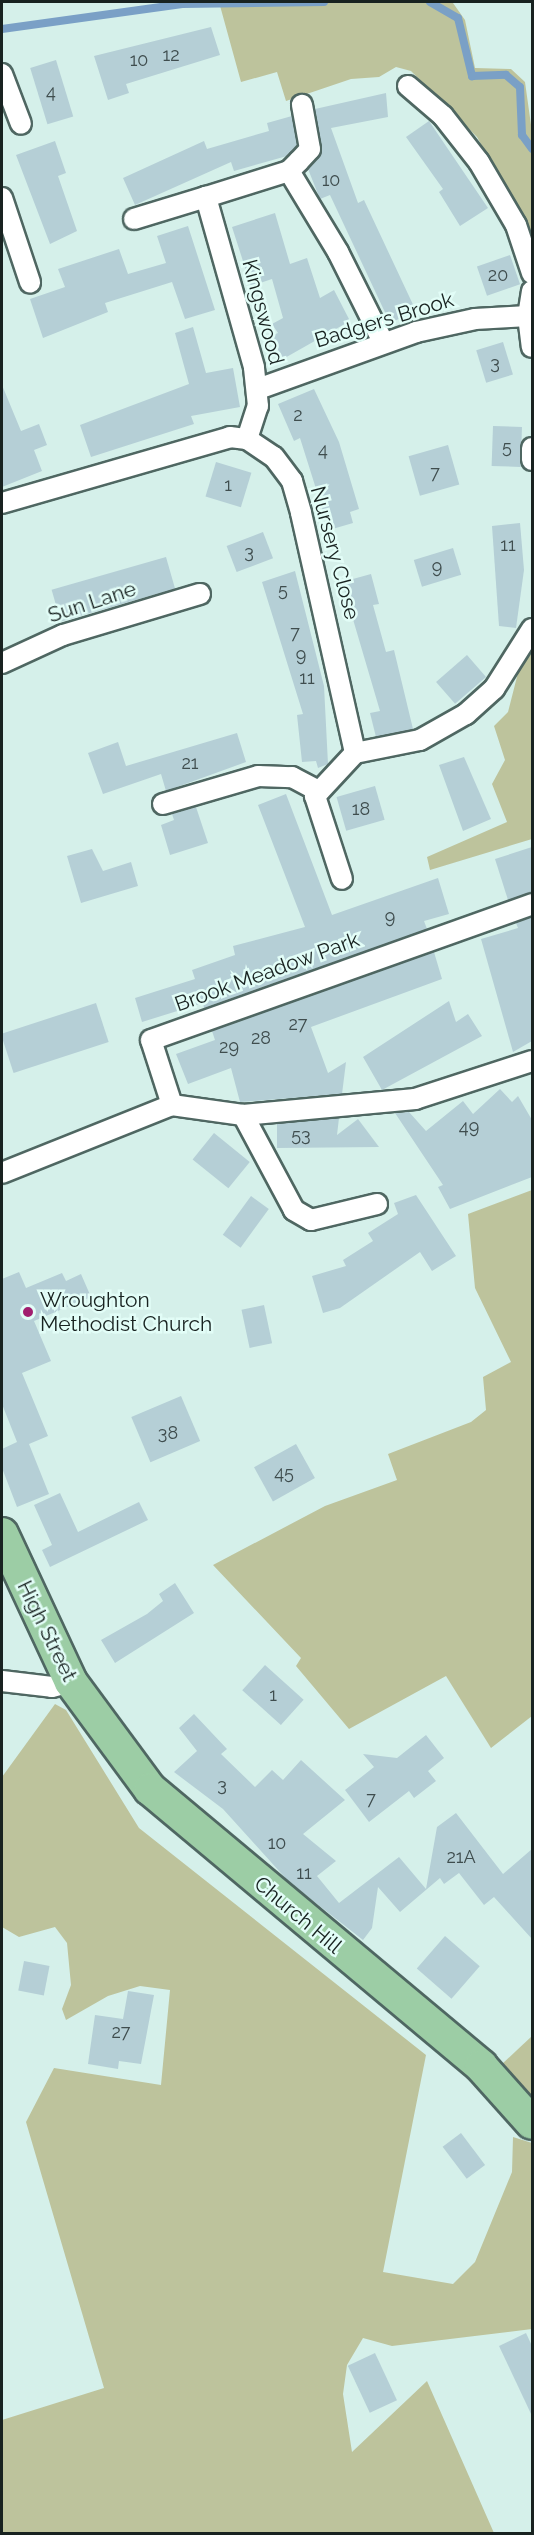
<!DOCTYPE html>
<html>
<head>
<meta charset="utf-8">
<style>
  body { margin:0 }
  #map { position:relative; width:534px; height:2535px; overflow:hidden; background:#d5f0ea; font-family:Raleway,sans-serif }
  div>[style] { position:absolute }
  .green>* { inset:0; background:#bdc39c }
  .stream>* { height:8px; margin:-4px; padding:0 4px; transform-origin:4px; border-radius:4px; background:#7aa0c6 }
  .building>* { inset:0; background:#b5cfd6; transform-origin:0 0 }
  .roads { filter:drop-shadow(2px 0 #4f6762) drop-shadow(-2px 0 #4f6762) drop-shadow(0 2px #4f6762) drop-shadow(0 -2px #4f6762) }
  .minor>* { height:20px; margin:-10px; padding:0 10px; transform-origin:10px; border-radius:10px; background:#fff }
  .primary>* { height:32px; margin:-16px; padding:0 16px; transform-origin:16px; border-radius:16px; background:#9ccda5 }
  .dots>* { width:16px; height:16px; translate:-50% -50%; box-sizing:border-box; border:3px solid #e2fdf7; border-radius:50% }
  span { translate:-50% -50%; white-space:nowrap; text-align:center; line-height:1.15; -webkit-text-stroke:5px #e2fdf7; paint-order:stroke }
  .number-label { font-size:18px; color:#3f4d4e }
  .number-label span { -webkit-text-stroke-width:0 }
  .street-label { font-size:21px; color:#182220 }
  .poi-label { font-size:21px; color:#182220 }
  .left { translate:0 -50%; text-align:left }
  .frame { position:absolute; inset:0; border:3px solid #182220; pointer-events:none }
</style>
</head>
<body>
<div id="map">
  <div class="green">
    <div style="clip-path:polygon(219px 2px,453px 3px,465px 20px,475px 68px,511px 69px,525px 82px,532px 132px,532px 237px,477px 137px,411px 71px,396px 67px,379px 77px,351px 79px,286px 101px,277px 72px,241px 82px)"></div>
    <div style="clip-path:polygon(532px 653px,532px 839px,430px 870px,427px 857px,507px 822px,492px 784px,505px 760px,494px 726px,508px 712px,520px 665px)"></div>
    <div style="clip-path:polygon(532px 1190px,532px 1716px,491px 1748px,446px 1676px,349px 1729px,296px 1666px,301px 1658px,213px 1565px,325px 1506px,397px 1480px,388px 1454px,471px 1422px,486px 1410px,483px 1377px,511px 1362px,475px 1288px,468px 1214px)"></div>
    <div style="clip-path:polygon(55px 1704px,66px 1710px,139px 1828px,426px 2055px,383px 2272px,453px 2284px,475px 2262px,512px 2172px,513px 2137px,532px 2143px,532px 2329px,392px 2346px,363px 2338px,347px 2365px,343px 2394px,352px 2452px,427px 2381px,494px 2533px,2px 2533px,2px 2420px,104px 2388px,26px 2122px,54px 2068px,161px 2085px,170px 1990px,140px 1986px,108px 1996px,66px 2020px,62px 2009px,71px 1985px,67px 1943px,55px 1927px,19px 1937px,2px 1927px,2px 1777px)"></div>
    <div style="clip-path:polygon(532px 2036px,532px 2106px,501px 2065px)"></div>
  </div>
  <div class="stream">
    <div style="left:430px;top:2px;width:32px;rotate:30deg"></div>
    <div style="left:458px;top:18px;width:60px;rotate:76.4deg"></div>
    <div style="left:472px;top:76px;width:34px;rotate:-2deg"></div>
    <div style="left:506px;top:75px;width:18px;rotate:41deg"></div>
    <div style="left:520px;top:87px;width:48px;rotate:87.6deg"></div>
    <div style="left:522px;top:135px;width:17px;rotate:54deg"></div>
    <div style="left:2px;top:29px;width:182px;rotate:-7.9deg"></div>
    <div style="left:182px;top:4px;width:142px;rotate:-0.8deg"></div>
  </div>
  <div class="building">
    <div style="clip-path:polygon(211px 27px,220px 55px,126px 84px,129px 93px,108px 100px,94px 56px)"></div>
    <div style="left:56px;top:60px;width:59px;height:27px;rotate:73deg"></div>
    <div style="clip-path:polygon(386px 93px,388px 117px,331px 128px,358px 203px,364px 200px,416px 311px,390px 323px,330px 195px,320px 199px,308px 169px,322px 152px,315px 109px)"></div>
    <div style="clip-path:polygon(292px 116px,297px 145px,287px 156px,234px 171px,231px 162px,135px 205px,123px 178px,204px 141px,207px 149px,269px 131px,267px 123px)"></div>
    <div style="clip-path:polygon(429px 121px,488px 208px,460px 226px,439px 192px,443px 189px,406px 137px)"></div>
    <div style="clip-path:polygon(55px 141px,66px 173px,58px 176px,77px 231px,50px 244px,16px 155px)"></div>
    <div style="clip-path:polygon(275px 213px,290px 264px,307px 258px,320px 298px,334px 290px,350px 321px,283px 359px,271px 336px,278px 333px,272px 324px,283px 318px,272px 279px,251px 286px,232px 227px)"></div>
    <div style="clip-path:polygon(188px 226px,215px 310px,185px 319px,172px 282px,105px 303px,108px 312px,43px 338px,30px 299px,65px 287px,58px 269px,119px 249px,128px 274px,166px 263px,157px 236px)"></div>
    <div style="left:510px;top:255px;width:31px;height:35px;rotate:71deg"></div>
    <div style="clip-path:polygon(193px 327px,206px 373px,233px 368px,240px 407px,191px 416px,194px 424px,91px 457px,80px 425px,189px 384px,175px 333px)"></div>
    <div style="left:503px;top:342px;width:34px;height:28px;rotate:73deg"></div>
    <div style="clip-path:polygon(2px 385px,21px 431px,39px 424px,47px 445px,34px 450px,42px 471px,2px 487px)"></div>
    <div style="clip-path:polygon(314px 389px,339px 442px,359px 509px,350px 512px,353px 523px,329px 530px,300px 438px,294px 441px,278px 404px)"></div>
    <div style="left:493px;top:426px;width:29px;height:40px;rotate:2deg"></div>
    <div style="left:448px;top:445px;width:41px;height:41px;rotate:74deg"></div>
    <div style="left:216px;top:462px;width:37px;height:36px;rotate:17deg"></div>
    <div style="clip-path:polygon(520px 523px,524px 570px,516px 628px,499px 626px,492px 526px)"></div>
    <div style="left:263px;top:532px;width:28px;height:39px;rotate:69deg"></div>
    <div style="left:453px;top:548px;width:28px;height:41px;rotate:73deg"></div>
    <div style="left:166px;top:557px;width:33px;height:119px;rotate:74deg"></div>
    <div style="clip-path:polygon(295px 571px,324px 686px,328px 764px,318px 768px,316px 761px,302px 762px,297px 715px,303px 714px,262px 582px)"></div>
    <div style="clip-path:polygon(371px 574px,379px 604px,373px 605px,386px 652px,394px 650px,413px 729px,376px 737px,370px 713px,380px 711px,342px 582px)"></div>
    <div style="left:467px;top:655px;width:29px;height:41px;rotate:49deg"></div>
    <div style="clip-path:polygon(237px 733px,246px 762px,166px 791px,161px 774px,103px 794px,88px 753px,118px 742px,126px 766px)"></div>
    <div style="clip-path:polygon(464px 757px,491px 819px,463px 831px,439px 765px)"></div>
    <div style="left:375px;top:786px;width:35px;height:40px;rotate:74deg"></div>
    <div style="clip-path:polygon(286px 794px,332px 915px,438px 878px,449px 914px,424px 921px,427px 929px,204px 1008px,203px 1003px,142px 1022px,135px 998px,195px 979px,192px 970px,235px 955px,233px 946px,305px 927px,258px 805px)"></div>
    <div style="clip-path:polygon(196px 807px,208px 843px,170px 855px,161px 825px,174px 820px,172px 814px)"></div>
    <div style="clip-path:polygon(532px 847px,532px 892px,508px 900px,495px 859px)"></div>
    <div style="clip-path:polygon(92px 849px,103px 871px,131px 862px,138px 886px,81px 903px,67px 856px)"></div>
    <div style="clip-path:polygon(532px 917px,532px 1041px,513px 1052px,481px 939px,518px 928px,516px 923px)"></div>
    <div style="clip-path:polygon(434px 952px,442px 979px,311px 1027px,328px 1073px,346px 1062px,342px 1094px,240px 1102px,231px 1068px,188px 1084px,176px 1054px,215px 1040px,212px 1031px)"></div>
    <div style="clip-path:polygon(449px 1001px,456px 1022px,468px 1014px,482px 1036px,382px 1090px,363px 1057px)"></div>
    <div style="left:96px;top:1003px;width:41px;height:100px;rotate:72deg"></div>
    <div style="clip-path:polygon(500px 1089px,512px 1102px,518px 1096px,532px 1120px,532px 1177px,450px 1209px,438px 1187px,443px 1185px,395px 1113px,409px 1112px,426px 1131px,463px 1101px,473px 1114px)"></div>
    <div style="clip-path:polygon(339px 1118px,337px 1135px,358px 1119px,379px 1147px,277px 1148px,277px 1124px)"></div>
    <div style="left:214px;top:1133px;width:46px;height:34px;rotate:39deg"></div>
    <div style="clip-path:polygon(416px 1195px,456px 1256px,432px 1271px,420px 1252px,340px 1308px,323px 1313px,312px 1276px,346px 1266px,343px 1260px,373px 1241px,368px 1233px,398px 1214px,394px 1203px)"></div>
    <div style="left:251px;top:1196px;width:22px;height:48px;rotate:36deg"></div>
    <div style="clip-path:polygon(19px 1272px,26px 1288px,62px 1273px,66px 1281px,81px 1274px,91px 1297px,34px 1321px,51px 1361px,22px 1373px,48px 1436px,29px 1444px,49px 1494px,17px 1507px,2px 1468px,2px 1449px,17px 1442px,2px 1404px,2px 1279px)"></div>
    <div style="left:264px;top:1305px;width:39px;height:23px;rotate:78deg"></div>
    <div style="left:181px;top:1396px;width:49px;height:54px;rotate:67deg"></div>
    <div style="left:296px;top:1444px;width:39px;height:48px;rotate:61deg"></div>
    <div style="clip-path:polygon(60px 1493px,78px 1532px,139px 1502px,148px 1520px,50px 1567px,42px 1550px,52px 1545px,34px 1505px)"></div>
    <div style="clip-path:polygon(175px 1583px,194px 1613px,115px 1663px,101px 1640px,147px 1614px,163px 1601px,159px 1594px)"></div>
    <div style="left:265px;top:1665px;width:52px;height:34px;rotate:42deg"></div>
    <div style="clip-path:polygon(194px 1714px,227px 1749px,221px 1754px,255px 1787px,272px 1770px,283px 1780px,301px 1760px,345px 1800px,303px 1834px,336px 1861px,317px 1876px,339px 1903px,399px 1857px,426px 1889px,437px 1827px,456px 1813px,503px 1874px,532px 1849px,532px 1939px,494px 1897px,484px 1905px,459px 1873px,444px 1884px,440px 1878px,400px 1912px,378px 1887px,372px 1928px,363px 1940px,289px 1882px,223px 1809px,174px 1772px,197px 1751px,179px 1728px)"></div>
    <div style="clip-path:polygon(426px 1735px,444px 1758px,428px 1771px,436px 1781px,414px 1798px,409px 1791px,369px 1822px,345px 1790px,374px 1767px,363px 1754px,397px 1758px)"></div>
    <div style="left:445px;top:1936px;width:46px;height:43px;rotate:41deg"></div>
    <div style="left:24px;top:1961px;width:26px;height:30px;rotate:11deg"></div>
    <div style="clip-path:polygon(128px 1991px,154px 1995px,141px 2064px,119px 2061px,118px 2069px,88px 2064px,95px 2015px,123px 2019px)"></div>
    <div style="left:461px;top:2133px;width:40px;height:23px;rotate:53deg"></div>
    <div style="clip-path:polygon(526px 2333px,532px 2346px,532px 2416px,499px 2346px)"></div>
    <div style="left:375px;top:2353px;width:52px;height:30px;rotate:65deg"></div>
  </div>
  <div class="roads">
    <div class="minor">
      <div style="left:2px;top:74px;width:53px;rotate:69.2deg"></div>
      <div style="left:408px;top:86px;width:46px;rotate:40.6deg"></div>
      <div style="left:443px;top:116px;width:58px;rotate:52deg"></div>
      <div style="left:479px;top:162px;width:73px;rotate:59.6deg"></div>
      <div style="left:516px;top:225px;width:51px;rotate:71.6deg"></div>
      <div style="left:289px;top:171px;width:95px;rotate:58.8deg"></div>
      <div style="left:338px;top:252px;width:101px;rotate:63.4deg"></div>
      <div style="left:2px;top:198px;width:89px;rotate:71.6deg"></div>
      <div style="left:134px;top:219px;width:75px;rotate:-17deg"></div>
      <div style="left:532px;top:291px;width:25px;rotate:99deg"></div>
      <div style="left:528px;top:316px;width:31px;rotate:83deg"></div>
      <div style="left:258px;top:389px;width:168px;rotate:-19.8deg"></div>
      <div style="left:416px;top:332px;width:60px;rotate:-12.4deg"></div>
      <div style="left:475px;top:319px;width:53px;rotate:-3.2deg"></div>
      <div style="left:247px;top:439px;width:35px;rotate:-72deg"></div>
      <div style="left:258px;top:406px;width:39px;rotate:-96deg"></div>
      <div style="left:254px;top:367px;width:177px;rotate:-105.8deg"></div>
      <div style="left:206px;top:197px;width:87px;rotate:-17.4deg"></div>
      <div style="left:289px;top:171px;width:14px;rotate:-45deg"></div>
      <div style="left:299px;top:161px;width:16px;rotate:-47deg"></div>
      <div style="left:310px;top:149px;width:45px;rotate:-100.3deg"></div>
      <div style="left:532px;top:448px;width:12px;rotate:90deg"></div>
      <div style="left:2px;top:503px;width:237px;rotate:-16.1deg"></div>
      <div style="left:230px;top:437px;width:17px;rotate:7deg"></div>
      <div style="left:247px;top:439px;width:32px;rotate:34deg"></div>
      <div style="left:274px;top:457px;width:30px;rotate:53deg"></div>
      <div style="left:292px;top:481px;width:33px;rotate:74deg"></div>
      <div style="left:301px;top:513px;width:246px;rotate:77.3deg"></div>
      <div style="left:355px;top:753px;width:59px;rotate:132.9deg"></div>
      <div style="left:315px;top:796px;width:87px;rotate:72deg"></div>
      <div style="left:2px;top:663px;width:67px;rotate:-24.7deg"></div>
      <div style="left:63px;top:635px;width:143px;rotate:-16.7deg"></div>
      <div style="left:355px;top:753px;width:66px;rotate:-11.3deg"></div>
      <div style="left:420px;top:740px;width:53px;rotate:-29.5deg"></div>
      <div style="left:466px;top:714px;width:38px;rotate:-42deg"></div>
      <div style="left:494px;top:689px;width:71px;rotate:-57.7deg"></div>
      <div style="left:163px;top:804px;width:99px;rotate:-16.4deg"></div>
      <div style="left:258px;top:776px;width:34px;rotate:2deg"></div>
      <div style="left:292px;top:777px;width:27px;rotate:28deg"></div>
      <div style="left:243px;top:1115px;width:173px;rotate:-5.3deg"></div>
      <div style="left:415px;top:1099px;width:123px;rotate:-18deg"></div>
      <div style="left:2px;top:1173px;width:183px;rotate:-21.8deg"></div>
      <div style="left:377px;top:1204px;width:68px;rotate:166.4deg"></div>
      <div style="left:311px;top:1220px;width:20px;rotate:-150deg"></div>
      <div style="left:294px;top:1210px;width:108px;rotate:-118.2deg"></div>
      <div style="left:243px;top:1115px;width:72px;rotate:-172deg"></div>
      <div style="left:172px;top:1105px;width:68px;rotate:-107.9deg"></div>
      <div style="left:151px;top:1040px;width:405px;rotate:-19.6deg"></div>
      <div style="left:2px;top:1681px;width:50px;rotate:6.8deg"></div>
      <div style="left:52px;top:1687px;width:20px;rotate:-15deg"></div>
    </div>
    <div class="primary">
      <div style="left:2px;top:1534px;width:163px;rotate:65deg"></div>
      <div style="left:71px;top:1682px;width:133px;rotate:53.6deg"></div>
      <div style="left:150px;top:1789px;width:432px;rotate:39.9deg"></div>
      <div style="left:481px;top:2066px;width:76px;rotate:48.2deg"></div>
    </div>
  </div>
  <div class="dots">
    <div style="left:28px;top:1312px;background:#a11f6f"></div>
  </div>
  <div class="number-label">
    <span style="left:171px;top:55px">12</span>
    <span style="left:139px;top:60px">10</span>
    <span style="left:51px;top:92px">4</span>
    <span style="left:331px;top:180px">10</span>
    <span style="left:498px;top:275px">20</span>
    <span style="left:495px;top:363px">3</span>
    <span style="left:298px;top:415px">2</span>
    <span style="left:507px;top:447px">5</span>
    <span style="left:323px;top:450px">4</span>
    <span style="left:435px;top:473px">7</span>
    <span style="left:228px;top:485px">1</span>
    <span style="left:508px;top:545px">11</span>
    <span style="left:249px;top:552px">3</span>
    <span style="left:437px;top:567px">9</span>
    <span style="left:283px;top:590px">5</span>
    <span style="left:295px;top:633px">7</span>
    <span style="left:301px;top:655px">9</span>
    <span style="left:307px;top:678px">11</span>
    <span style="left:190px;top:763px">21</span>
    <span style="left:361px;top:809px">18</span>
    <span style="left:390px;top:917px">9</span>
    <span style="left:298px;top:1024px">27</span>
    <span style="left:261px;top:1038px">28</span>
    <span style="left:229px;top:1047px">29</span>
    <span style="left:469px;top:1127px">49</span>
    <span style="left:301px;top:1135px">53</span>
    <span style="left:168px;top:1433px">38</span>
    <span style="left:284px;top:1473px">45</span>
    <span style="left:273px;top:1695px">1</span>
    <span style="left:222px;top:1785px">3</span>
    <span style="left:371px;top:1799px">7</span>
    <span style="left:277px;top:1843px">10</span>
    <span style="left:461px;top:1857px">21A</span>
    <span style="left:304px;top:1873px">11</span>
    <span style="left:121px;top:2032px">27</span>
  </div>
  <div class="street-label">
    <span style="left:263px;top:312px;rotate:75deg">Kingswood</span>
    <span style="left:384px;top:320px;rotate:-17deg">Badgers Brook</span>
    <span style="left:335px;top:553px;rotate:75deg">Nursery Close</span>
    <span style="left:92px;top:602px;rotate:-18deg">Sun Lane</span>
    <span style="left:267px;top:972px;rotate:-20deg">Brook Meadow Park</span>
    <span style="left:47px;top:1631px;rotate:64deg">High Street</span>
    <span style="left:298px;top:1915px;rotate:40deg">Church Hill</span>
  </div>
  <div class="poi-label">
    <span class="left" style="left:40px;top:1312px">Wroughton<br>Methodist Church</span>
  </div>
  <div class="frame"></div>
</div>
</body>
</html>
